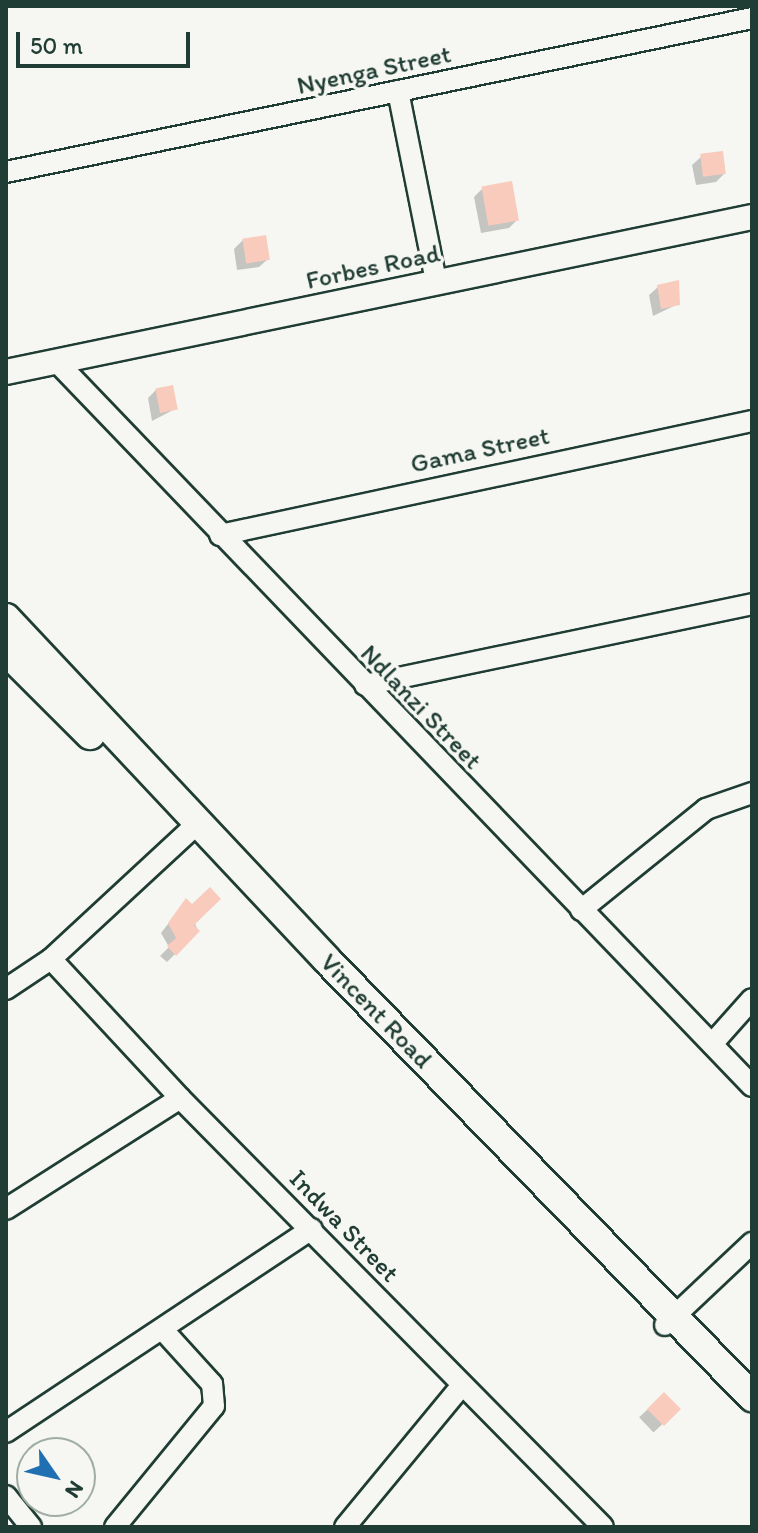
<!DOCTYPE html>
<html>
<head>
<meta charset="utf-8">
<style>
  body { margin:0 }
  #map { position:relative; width:758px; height:1533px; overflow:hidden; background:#f6f6f2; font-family:Itim,sans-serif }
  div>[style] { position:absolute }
  .shadow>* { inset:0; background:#0003; transform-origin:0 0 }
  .building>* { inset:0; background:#f9cbbd; transform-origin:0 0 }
  .roads { filter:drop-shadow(2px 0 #1f3d34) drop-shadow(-2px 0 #1f3d34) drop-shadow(0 2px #1f3d34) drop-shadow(0 -2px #1f3d34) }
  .minor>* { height:20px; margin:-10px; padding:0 10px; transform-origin:10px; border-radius:10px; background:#f6f6f2 }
  .tertiary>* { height:24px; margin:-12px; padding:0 12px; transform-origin:12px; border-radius:12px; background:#f6f6f2 }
  .secondary>* { height:28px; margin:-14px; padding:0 14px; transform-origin:14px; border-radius:14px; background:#f6f6f2 }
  span { translate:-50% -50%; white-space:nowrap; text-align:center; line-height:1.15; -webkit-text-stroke:7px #f6f6f2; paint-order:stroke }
  .street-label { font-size:26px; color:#1f3d34 }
  .frame { position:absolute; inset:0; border:8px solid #1f3d34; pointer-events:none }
  .north { position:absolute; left:16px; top:1437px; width:80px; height:80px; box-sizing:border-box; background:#f6f6f2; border:2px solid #a0aca6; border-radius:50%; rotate:124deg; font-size:22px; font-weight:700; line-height:32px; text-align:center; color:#1f3d34 }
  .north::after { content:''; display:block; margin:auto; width:28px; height:36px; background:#1f6fb2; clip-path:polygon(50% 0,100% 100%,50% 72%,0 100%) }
  .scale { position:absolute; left:16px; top:32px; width:174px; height:36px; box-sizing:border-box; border:4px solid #1f3d34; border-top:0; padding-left:10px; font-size:24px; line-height:28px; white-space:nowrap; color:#1f3d34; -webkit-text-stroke:6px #f6f6f2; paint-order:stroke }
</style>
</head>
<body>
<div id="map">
  <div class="shadow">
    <div style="clip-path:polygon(701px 157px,724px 174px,716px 182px,696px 185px,692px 165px)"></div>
    <div style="clip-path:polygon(483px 188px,517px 220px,509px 228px,481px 233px,474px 197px)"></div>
    <div style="clip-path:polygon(243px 240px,268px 259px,259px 267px,237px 270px,234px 249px)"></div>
    <div style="clip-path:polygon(658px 287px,678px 304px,653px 316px,649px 295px)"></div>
    <div style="clip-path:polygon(156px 390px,175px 409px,152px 421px,148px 398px)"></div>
    <div style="clip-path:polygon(186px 901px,198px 931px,167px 962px,160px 956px,169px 947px,161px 933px)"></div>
    <div style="left:664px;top:1394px;width:21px;height:34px;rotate:47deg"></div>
  </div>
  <div class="building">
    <div style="left:723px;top:151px;width:23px;height:23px;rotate:83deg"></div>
    <div style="left:512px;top:181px;width:40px;height:31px;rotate:80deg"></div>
    <div style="left:266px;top:235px;width:25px;height:24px;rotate:81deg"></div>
    <div style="clip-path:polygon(679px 280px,680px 305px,661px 309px,657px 285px)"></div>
    <div style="left:173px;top:385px;width:25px;height:18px;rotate:79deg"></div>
    <div style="clip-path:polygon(210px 887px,221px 899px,194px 925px,200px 931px,176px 956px,167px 946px,176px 938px,168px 923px,186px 898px,192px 904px)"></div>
    <div style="left:664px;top:1392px;width:24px;height:24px;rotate:45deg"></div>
  </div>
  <div class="roads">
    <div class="minor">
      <div style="left:398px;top:91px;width:195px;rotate:78.7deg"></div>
      <div style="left:6px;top:172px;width:762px;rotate:-11.66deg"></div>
      <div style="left:56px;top:361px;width:1005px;rotate:46.17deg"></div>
      <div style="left:220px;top:535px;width:544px;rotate:-12.09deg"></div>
      <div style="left:365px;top:685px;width:395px;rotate:-11.8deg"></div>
      <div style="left:581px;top:910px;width:161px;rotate:-38.9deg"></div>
      <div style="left:706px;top:809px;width:49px;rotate:-19.2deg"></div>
      <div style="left:51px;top:959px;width:190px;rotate:47.1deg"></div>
      <div style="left:180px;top:1098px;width:602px;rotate:45.4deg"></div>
      <div style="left:6px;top:989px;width:54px;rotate:-33.7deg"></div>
      <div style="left:51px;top:959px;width:199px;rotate:-42.8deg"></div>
      <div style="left:712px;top:1044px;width:60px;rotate:-48.4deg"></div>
      <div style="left:6px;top:1209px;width:206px;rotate:-32.5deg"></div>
      <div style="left:665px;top:1325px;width:120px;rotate:-43.3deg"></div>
      <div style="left:6px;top:1432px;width:367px;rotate:-33.6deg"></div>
      <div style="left:6px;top:1496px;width:40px;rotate:51deg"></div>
      <div style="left:115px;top:1527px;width:156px;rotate:-50.7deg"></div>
      <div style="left:214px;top:1406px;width:22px;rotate:-95deg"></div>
      <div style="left:212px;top:1384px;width:73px;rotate:-132.2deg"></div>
      <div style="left:345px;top:1527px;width:184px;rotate:-50.5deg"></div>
    </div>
    <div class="tertiary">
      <div style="left:6px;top:372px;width:762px;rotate:-11.74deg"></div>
    </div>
    <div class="secondary">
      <div style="left:6px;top:618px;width:469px;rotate:46.8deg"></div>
      <div style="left:327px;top:960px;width:610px;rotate:45.8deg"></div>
      <div style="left:6px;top:651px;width:119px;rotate:45deg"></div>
    </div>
  </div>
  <div class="street-label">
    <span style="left:374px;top:70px;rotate:-12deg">Nyenga Street</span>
    <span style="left:373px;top:267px;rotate:-12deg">Forbes Road</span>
    <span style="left:480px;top:450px;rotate:-12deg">Gama Street</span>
    <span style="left:421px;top:707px;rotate:46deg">Ndlanzi Street</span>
    <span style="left:376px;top:1011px;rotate:46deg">Vincent Road</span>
    <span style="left:344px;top:1226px;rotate:46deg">Indwa Street</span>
  </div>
  <div class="frame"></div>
  <div class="north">N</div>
  <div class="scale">50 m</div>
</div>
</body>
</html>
